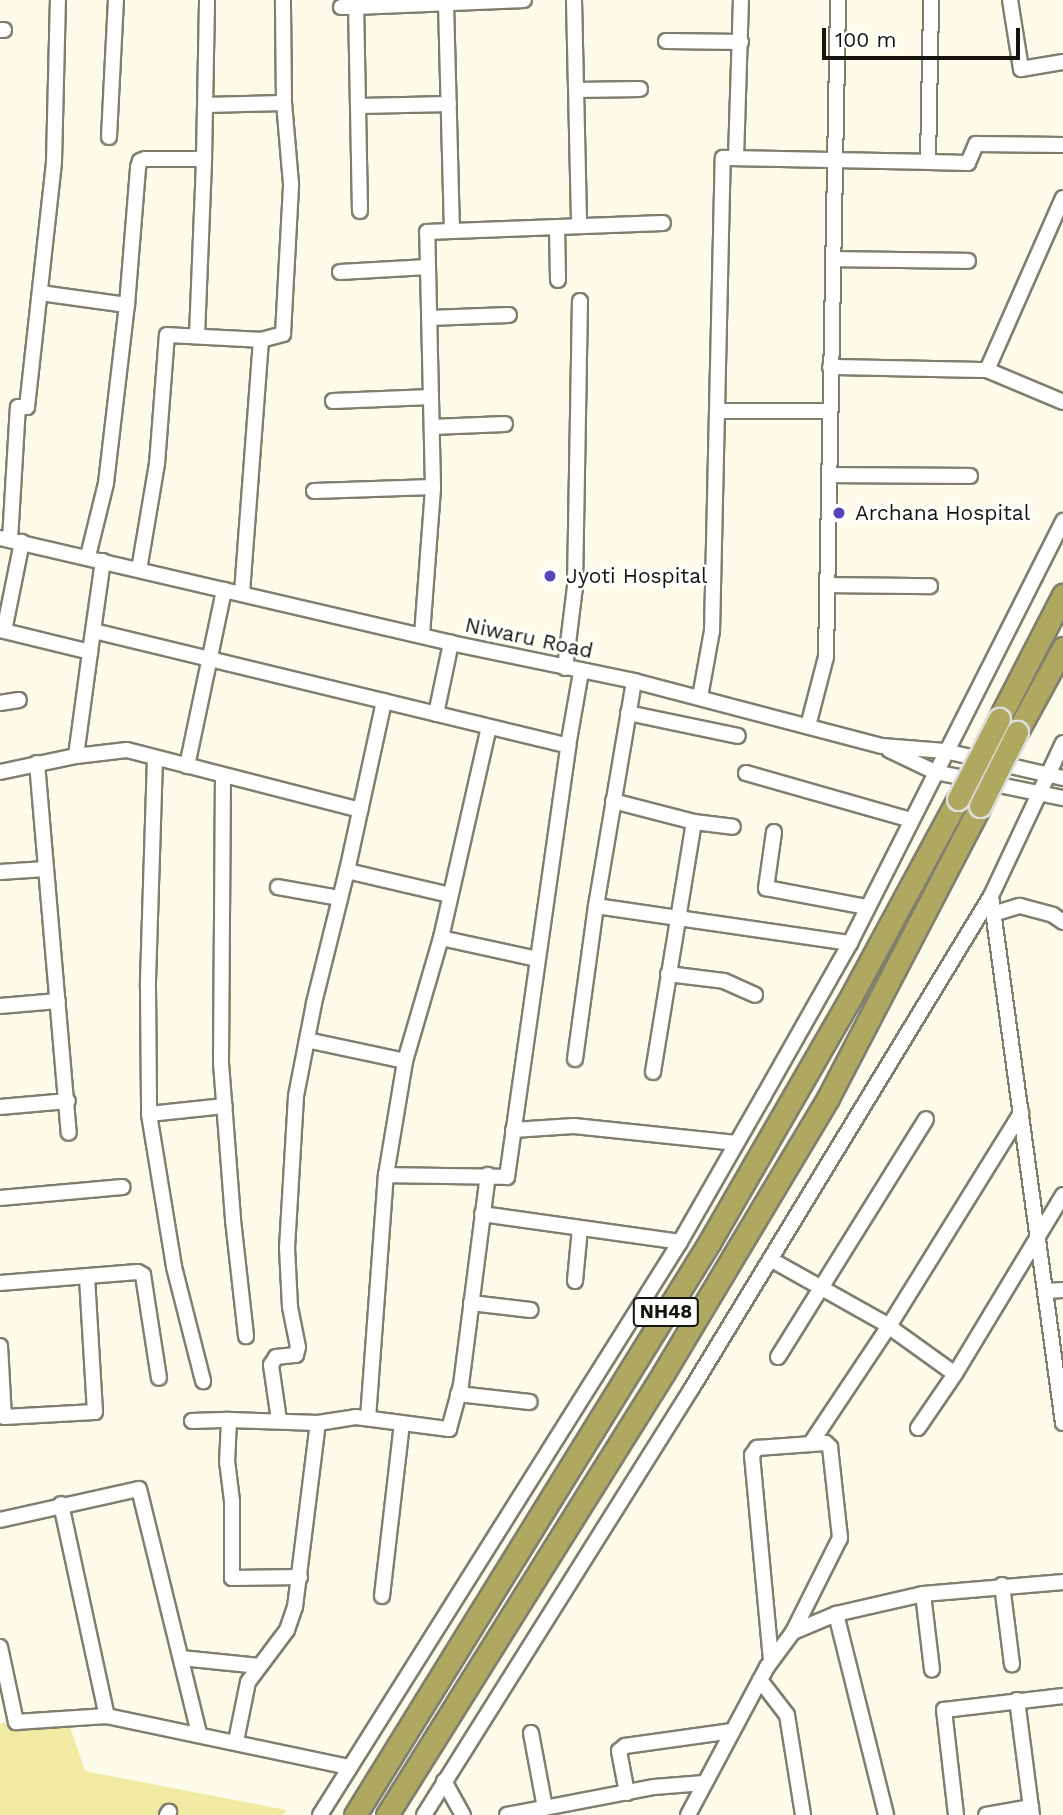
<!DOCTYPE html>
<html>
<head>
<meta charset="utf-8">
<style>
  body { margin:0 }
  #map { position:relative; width:1063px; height:1815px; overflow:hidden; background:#fdfceb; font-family:"Work Sans",sans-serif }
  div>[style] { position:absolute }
  .green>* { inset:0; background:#f0eaa3 }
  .roads { filter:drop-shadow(2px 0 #807f6f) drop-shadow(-2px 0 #807f6f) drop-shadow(0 2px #807f6f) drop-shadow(0 -2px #807f6f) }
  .minor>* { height:14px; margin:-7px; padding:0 7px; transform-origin:7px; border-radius:7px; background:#fff }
  .highway>* { height:21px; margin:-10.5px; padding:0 10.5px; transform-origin:10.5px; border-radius:10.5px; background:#afa860 }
  .bridges { filter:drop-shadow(2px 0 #dededd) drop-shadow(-2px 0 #dededd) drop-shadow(0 2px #dededd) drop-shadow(0 -2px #dededd) }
  .highway-bridge>* { height:21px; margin:-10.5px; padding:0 10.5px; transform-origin:10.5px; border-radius:10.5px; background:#afa860 }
  .dots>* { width:19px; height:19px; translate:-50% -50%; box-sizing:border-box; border:4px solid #fff; border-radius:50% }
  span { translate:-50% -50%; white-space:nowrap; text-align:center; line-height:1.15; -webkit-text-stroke:5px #fff; paint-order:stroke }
  .shield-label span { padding:2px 5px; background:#fff; border:2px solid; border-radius:5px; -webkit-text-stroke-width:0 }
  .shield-label { font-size:19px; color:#15140e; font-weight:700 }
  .poi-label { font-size:21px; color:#15140e }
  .left { translate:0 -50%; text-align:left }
  .street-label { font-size:21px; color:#15140e }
  .scale { position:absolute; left:822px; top:28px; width:198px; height:32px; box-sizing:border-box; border:4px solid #15140e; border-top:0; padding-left:9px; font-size:21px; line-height:24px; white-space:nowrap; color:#15140e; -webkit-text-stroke:5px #fff; paint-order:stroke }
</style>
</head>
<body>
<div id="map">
  <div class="green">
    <div style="clip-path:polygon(67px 1718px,85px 1771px,286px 1810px,283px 1815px,0 1815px,0 1723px)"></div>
  </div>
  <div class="roads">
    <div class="minor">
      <div style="left:574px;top:0;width:226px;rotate:88.7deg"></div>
      <div style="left:1010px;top:0;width:70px;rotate:80.9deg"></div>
      <div style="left:1021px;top:69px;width:43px;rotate:-9.5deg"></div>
      <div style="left:446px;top:3px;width:228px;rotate:88.5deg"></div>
      <div style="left:341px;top:7px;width:15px"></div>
      <div style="left:0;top:30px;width:4px"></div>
      <div style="left:666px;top:41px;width:75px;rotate:0.8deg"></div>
      <div style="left:576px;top:90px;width:64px;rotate:-0.9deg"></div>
      <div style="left:205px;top:105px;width:79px;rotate:-1.5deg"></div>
      <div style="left:360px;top:106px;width:89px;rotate:-1.3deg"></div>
      <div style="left:109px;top:137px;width:137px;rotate:-87.1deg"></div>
      <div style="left:736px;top:158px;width:158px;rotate:-88.2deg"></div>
      <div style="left:928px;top:162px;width:40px;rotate:1.4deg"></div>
      <div style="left:968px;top:163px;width:21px;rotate:-67deg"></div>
      <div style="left:976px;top:144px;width:87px;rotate:0.7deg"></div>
      <div style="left:360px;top:211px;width:204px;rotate:-91.1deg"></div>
      <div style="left:356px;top:7px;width:168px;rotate:-2.4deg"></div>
      <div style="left:557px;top:227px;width:53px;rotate:88.9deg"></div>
      <div style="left:833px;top:259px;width:135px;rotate:0.8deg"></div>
      <div style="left:340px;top:272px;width:88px;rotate:-3.3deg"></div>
      <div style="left:40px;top:293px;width:88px;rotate:7.9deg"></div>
      <div style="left:429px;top:318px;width:80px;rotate:-2.1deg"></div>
      <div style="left:197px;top:336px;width:177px;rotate:-87.7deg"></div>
      <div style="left:261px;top:340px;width:23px;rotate:-15deg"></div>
      <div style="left:283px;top:334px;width:150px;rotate:-86.9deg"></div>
      <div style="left:291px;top:184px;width:81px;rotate:-94.9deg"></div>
      <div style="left:284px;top:103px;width:103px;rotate:-90.6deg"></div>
      <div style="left:830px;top:367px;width:157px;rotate:1.1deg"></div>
      <div style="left:987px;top:370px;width:188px;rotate:-66.2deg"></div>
      <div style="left:987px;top:370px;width:82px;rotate:22.8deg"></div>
      <div style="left:333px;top:401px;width:98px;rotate:-2.3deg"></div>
      <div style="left:717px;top:411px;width:112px"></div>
      <div style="left:432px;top:427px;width:73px;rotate:-2.4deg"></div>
      <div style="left:829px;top:475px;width:141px;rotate:0.4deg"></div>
      <div style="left:314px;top:491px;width:119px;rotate:-1.9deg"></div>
      <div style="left:0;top:538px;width:463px;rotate:13.1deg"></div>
      <div style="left:451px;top:643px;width:187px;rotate:11.7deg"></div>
      <div style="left:634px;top:681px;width:256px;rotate:14.7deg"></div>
      <div style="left:882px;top:746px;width:63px;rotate:4.5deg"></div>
      <div style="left:945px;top:751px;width:121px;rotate:12.9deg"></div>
      <div style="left:10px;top:540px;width:133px;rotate:-86.6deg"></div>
      <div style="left:18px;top:407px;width:9px"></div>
      <div style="left:27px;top:407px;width:247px;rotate:-83.7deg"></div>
      <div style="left:54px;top:161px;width:161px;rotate:-88.6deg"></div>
      <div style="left:88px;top:556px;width:75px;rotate:-76.1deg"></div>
      <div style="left:106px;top:483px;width:179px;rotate:-83.3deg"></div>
      <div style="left:127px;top:305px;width:138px;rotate:-85.4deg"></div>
      <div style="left:138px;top:167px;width:6px;rotate:-72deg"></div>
      <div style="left:140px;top:161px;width:5px;rotate:-22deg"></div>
      <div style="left:145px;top:159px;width:59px"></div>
      <div style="left:204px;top:159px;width:159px;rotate:-88.9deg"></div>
      <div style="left:139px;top:570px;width:108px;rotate:-80.4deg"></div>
      <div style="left:157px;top:464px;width:129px;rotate:-85.6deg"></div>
      <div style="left:167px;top:335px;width:94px;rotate:3deg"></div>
      <div style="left:261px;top:340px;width:254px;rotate:94.3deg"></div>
      <div style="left:829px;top:585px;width:101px;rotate:0.6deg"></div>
      <div style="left:0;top:630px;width:93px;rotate:13.7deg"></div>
      <div style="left:90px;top:652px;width:92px;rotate:-81.9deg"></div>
      <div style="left:4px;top:631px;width:91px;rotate:-78.6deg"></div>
      <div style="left:94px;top:631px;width:488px;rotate:13.6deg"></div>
      <div style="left:568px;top:746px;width:75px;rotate:-80deg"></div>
      <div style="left:422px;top:635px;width:148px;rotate:-85.7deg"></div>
      <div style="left:433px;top:487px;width:255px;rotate:-91.3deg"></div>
      <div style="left:427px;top:232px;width:236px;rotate:-2.2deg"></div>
      <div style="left:565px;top:668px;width:83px;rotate:-83deg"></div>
      <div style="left:575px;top:586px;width:285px;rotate:-89deg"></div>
      <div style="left:700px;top:697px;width:67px;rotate:-79.7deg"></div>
      <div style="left:712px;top:631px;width:473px;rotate:-88.7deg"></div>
      <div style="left:723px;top:158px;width:205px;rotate:1.1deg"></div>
      <div style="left:928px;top:162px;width:162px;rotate:-88.9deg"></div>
      <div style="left:0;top:703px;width:19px;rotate:-9deg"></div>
      <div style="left:628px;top:713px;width:112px;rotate:11.8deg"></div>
      <div style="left:436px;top:714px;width:73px;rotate:-78.1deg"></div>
      <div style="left:808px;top:726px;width:71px;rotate:-75.4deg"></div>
      <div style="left:826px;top:657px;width:657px;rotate:-88.95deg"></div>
      <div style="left:889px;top:750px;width:51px;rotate:25.6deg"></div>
      <div style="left:935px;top:772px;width:131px;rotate:11.5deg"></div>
      <div style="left:76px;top:756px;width:105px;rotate:-82.3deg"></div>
      <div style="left:155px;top:758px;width:229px;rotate:91.8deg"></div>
      <div style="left:148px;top:987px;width:127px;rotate:89.5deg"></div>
      <div style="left:149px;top:1114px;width:76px;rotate:-6deg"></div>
      <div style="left:37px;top:763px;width:371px;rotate:85.1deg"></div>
      <div style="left:187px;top:766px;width:180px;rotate:-78.1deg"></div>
      <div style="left:0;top:772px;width:78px;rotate:-11.9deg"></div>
      <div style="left:76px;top:756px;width:51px;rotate:-6.7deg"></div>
      <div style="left:127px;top:750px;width:241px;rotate:14.4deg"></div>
      <div style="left:746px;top:773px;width:172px;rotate:15.9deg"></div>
      <div style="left:223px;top:775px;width:288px;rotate:90.4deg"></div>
      <div style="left:221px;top:1063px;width:157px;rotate:85.6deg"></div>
      <div style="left:233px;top:1220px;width:117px;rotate:83.6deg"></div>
      <div style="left:613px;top:801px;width:84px;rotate:14.5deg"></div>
      <div style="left:694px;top:822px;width:39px;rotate:7deg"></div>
      <div style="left:774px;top:832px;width:57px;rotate:98.1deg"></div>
      <div style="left:766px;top:888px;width:103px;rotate:10.7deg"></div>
      <div style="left:347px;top:871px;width:174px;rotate:-77.7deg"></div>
      <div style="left:0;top:872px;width:45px;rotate:-3.8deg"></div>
      <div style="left:278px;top:887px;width:63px;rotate:10.1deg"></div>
      <div style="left:991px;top:896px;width:532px;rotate:82.22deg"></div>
      <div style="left:596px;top:906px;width:257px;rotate:8.3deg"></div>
      <div style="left:993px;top:914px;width:28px;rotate:-17deg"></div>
      <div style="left:1020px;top:906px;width:34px;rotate:15deg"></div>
      <div style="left:1053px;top:915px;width:12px;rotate:35deg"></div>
      <div style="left:441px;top:938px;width:98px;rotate:12.3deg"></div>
      <div style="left:668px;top:974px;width:56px;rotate:7.1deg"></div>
      <div style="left:724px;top:981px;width:34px;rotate:24deg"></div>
      <div style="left:0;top:1006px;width:58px;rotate:-4.9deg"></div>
      <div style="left:307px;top:1040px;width:100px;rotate:12.1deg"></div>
      <div style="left:575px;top:1059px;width:154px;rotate:-82.2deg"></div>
      <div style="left:596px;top:906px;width:228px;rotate:-80.4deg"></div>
      <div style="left:653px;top:1072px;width:253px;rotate:-80.7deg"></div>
      <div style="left:0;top:1107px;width:68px;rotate:-5deg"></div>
      <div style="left:149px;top:1114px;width:155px;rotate:80.7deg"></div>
      <div style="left:174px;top:1267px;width:118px;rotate:75.7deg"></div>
      <div style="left:513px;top:1130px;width:61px;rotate:-3.8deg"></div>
      <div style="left:574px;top:1126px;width:163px;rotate:6deg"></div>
      <div style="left:386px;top:1175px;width:121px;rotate:0.9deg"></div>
      <div style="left:507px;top:1177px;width:435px;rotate:-81.9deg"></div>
      <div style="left:0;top:1198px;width:123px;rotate:-5.1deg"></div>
      <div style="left:482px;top:1214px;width:200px;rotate:8deg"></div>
      <div style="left:770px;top:1259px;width:131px;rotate:29.3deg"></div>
      <div style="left:884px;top:1323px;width:87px;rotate:35.7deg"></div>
      <div style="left:955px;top:1374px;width:209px;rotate:-58.9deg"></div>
      <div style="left:575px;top:1281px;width:53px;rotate:-84.6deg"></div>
      <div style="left:0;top:1283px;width:138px;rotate:-4.6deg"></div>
      <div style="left:138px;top:1272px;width:6px;rotate:31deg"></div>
      <div style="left:143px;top:1275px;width:104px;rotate:81.2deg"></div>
      <div style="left:1045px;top:1291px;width:18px;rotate:-3deg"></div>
      <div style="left:471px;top:1303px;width:60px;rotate:6.7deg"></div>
      <div style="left:0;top:1346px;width:71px;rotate:86.8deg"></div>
      <div style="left:4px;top:1417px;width:91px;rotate:-3.1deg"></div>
      <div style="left:95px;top:1412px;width:134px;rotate:-93.4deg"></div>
      <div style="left:778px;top:1357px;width:280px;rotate:-58.1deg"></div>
      <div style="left:458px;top:1394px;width:72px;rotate:6.3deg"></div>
      <div style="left:368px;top:1418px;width:244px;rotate:-85.8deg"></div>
      <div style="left:386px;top:1175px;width:116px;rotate:-80.5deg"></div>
      <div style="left:405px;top:1061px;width:128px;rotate:-73.7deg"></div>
      <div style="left:441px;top:938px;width:216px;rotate:-77.2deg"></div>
      <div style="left:279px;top:1420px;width:56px;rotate:-98.3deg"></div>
      <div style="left:271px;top:1365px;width:9px;rotate:-58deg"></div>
      <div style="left:276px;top:1357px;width:20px;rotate:-6deg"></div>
      <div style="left:296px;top:1355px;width:8px;rotate:-76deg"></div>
      <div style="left:298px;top:1347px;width:41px;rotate:-101.3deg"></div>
      <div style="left:290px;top:1307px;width:59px;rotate:-92.9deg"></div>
      <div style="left:287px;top:1248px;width:152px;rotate:-86.6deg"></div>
      <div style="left:296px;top:1096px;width:95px;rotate:-79deg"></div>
      <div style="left:314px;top:1003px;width:136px;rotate:-76deg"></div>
      <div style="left:347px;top:871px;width:106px;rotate:13.1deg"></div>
      <div style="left:192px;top:1421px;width:37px;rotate:-2deg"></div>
      <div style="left:918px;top:1428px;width:65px;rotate:-55.6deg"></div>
      <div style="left:811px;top:1443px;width:141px;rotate:-56.3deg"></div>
      <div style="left:889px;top:1326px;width:251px;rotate:-58.2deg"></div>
      <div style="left:61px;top:1504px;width:217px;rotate:77.8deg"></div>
      <div style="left:0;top:1520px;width:142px;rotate:-12.6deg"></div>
      <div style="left:139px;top:1489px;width:252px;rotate:76.2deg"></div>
      <div style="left:300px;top:1577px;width:68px;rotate:179.2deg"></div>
      <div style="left:232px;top:1578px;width:77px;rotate:-90deg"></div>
      <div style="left:232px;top:1501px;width:38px;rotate:-97deg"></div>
      <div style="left:227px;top:1463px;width:43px;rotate:-87.3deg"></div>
      <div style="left:229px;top:1420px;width:89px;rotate:1.9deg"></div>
      <div style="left:318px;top:1423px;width:38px;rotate:-9deg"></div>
      <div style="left:356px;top:1417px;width:94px;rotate:7.4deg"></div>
      <div style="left:449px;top:1429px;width:46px;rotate:-74.7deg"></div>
      <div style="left:461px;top:1385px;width:212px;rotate:-82.7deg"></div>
      <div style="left:1002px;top:1585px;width:80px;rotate:82.8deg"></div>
      <div style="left:923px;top:1594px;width:76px;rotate:83.2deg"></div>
      <div style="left:382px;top:1596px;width:173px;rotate:-83.4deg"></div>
      <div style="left:836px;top:1614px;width:207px;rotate:76deg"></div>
      <div style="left:0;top:1647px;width:77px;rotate:78deg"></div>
      <div style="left:16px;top:1722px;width:91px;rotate:-3.8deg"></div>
      <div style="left:107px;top:1716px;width:248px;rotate:11.9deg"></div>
      <div style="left:181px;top:1658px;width:79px;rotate:5.8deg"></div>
      <div style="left:771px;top:1660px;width:206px;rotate:-95.3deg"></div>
      <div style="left:752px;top:1455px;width:9px;rotate:-54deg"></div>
      <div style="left:757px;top:1448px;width:69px;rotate:-4.1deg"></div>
      <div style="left:826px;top:1443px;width:6px;rotate:45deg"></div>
      <div style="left:830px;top:1447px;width:92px;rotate:83.7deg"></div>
      <div style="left:840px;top:1538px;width:105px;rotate:116.6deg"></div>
      <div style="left:760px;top:1680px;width:44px;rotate:52.4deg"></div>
      <div style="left:787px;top:1715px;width:101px;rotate:80.9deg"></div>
      <div style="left:1017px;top:1700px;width:116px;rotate:82.6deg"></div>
      <div style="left:531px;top:1733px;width:76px;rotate:79.4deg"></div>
      <div style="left:236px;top:1741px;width:60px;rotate:-78.5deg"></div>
      <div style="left:248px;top:1682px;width:65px;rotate:-53.1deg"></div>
      <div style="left:287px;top:1630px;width:24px;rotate:-71deg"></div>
      <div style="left:295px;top:1607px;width:185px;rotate:-82.9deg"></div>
      <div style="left:444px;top:1781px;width:39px;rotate:61deg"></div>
      <div style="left:627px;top:1793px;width:43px;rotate:-100.8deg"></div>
      <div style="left:619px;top:1751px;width:8px;rotate:-40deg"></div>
      <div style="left:625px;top:1746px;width:108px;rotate:-8deg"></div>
      <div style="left:167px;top:1815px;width:4px;rotate:-56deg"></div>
      <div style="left:320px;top:1815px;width:677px;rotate:-57.86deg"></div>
      <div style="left:680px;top:1242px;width:167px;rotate:-60.2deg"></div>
      <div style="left:763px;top:1097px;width:177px;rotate:-60.5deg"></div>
      <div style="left:850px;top:943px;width:473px;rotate:-63.2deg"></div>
      <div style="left:424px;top:1815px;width:504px;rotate:-57.89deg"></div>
      <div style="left:692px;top:1388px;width:576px;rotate:-58.71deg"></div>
      <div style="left:991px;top:896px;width:169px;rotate:-64.8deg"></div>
      <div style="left:507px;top:1815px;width:150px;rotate:-10.8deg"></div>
      <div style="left:654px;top:1787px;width:50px;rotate:-4.6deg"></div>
      <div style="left:688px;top:1815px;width:168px;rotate:-61.9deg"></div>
      <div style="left:767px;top:1667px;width:44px;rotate:-53.4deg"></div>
      <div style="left:793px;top:1632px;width:47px;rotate:-22.7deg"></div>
      <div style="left:836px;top:1614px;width:89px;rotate:-12.9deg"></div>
      <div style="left:923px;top:1594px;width:141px;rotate:-4.9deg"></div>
      <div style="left:956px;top:1815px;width:106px;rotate:-96.5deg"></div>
      <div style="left:944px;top:1710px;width:120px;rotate:-6.7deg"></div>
      <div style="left:986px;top:1815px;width:46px;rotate:-10.1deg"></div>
    </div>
    <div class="highway">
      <div style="left:999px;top:719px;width:140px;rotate:-62.7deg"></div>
      <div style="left:1017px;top:732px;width:96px;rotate:-61.3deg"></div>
      <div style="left:355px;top:1815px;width:673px;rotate:-58.25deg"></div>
      <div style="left:709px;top:1243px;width:286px;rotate:-60deg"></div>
      <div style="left:852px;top:995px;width:223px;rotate:-61.6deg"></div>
      <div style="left:387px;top:1815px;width:520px;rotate:-57.96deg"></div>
      <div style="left:663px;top:1374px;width:322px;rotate:-59.1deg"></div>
      <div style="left:828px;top:1098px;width:329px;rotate:-62.5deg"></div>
    </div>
  </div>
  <div class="bridges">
    <div class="highway-bridge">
      <div style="left:958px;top:799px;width:90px;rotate:-62.9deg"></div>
      <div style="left:980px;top:806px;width:83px;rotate:-63.4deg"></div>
    </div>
  </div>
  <div class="dots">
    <div style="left:839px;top:513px;background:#5645bd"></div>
    <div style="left:550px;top:576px;background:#5645bd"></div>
  </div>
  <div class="shield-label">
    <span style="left:666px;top:1312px">NH48</span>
  </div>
  <div class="poi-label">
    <span class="left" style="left:855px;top:513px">Archana Hospital</span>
    <span class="left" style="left:566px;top:576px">Jyoti Hospital</span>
  </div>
  <div class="street-label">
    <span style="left:529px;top:638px;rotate:12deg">Niwaru Road</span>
  </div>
  <div class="scale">100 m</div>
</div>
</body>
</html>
